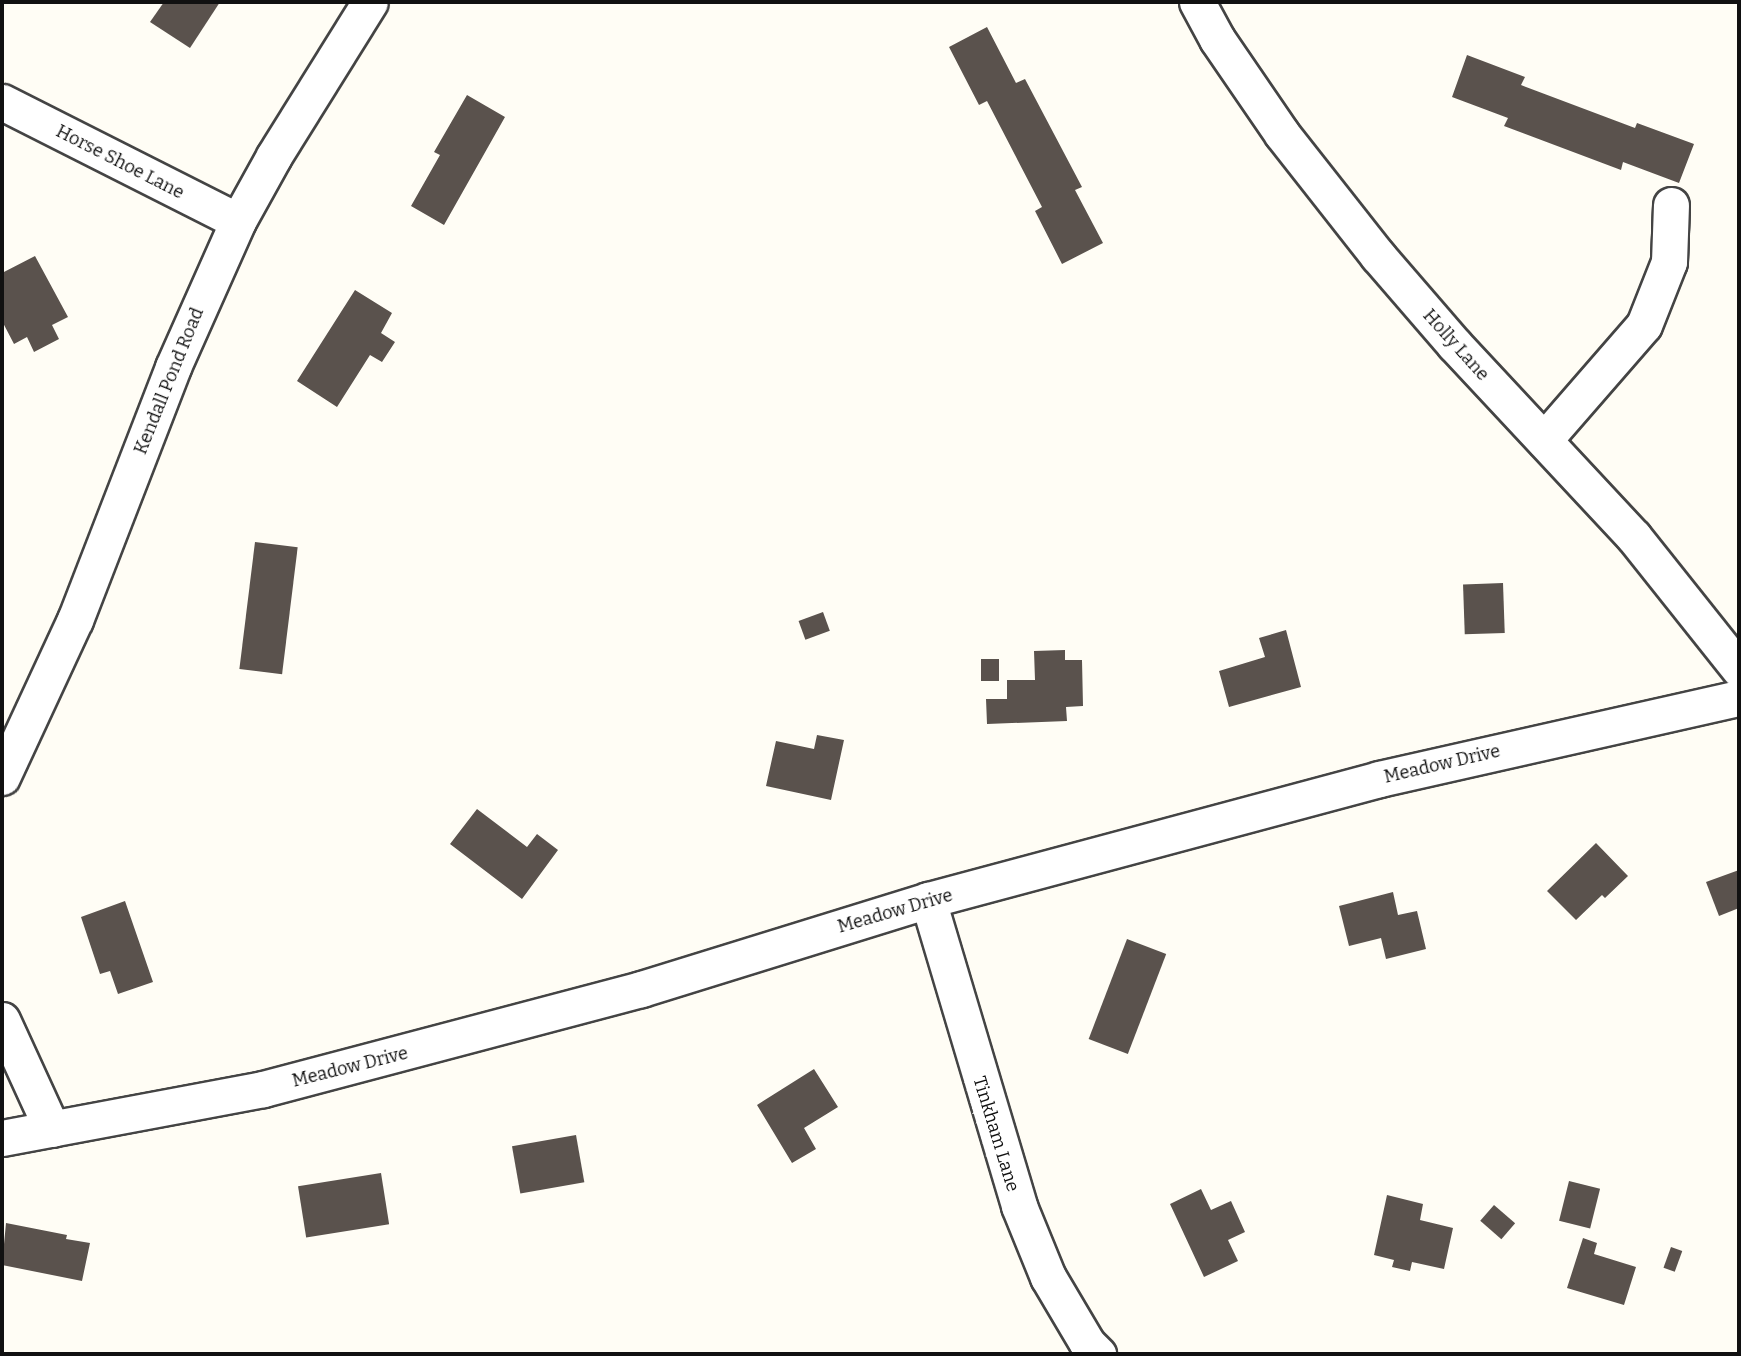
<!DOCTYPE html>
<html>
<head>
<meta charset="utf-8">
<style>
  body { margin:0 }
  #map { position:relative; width:1741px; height:1356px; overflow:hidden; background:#fffdf5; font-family:Bitter,serif }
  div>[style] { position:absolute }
  .building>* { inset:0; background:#5a524d; transform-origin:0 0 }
  .roads { filter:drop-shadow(2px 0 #444) drop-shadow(-2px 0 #444) drop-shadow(0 2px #444) drop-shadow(0 -2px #444) }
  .minor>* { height:35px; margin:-17.5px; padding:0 17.5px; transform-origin:17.5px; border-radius:17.5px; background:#fff }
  span { translate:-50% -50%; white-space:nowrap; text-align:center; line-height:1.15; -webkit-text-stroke:7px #fff; paint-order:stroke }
  .street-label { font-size:18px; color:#111 }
  .frame { position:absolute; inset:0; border:4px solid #111; pointer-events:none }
</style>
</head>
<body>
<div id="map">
  <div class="building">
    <div style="clip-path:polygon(164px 2px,220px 2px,190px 48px,150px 22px)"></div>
    <div style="clip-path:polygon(987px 27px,1016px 83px,1025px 79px,1082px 187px,1075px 190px,1103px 243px,1062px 264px,1035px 211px,1042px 207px,987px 101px,979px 105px,949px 47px)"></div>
    <div style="clip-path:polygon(1467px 55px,1525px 77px,1521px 85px,1635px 128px,1637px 123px,1694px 144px,1679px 183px,1623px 162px,1621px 170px,1504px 126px,1508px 118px,1452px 97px)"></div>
    <div style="clip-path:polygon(467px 95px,505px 117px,444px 225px,411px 206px,440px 155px,434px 152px)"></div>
    <div style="clip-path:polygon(35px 256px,68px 317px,52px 325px,59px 339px,34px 352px,27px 337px,14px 344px,2px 321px,2px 273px)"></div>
    <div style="clip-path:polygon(355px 290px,392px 313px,381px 333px,395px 342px,382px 362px,370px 355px,337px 407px,297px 381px)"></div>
    <div style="left:255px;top:542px;width:43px;height:128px;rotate:7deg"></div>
    <div style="left:1503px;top:583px;width:50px;height:40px;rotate:88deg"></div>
    <div style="left:823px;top:612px;width:20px;height:26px;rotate:70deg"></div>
    <div style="clip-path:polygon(1286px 630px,1301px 687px,1229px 707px,1219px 671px,1265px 657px,1259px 638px)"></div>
    <div style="clip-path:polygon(1065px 650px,1065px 660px,1082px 660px,1083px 706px,1066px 707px,1067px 721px,987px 724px,986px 699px,1007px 699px,1007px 680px,1035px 680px,1034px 651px)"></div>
    <div style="left:981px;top:659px;width:18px;height:22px"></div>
    <div style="clip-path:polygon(817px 735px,844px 740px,831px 800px,766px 786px,776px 741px,814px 749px)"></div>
    <div style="clip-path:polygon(477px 809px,527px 847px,537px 834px,558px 850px,522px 899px,450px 844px)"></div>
    <div style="clip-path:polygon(1596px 843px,1628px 876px,1605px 898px,1602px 895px,1576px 920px,1547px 891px)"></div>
    <div style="clip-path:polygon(1739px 870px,1739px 908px,1719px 916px,1706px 882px)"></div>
    <div style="clip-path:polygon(1393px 892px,1398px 915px,1417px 911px,1426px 949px,1386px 959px,1381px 938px,1349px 946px,1339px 906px)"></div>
    <div style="clip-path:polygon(125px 901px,153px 982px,118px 994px,110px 971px,100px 974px,81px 917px)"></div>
    <div style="left:1127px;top:939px;width:42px;height:107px;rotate:21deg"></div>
    <div style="clip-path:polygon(814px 1069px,838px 1107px,804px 1128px,816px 1149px,792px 1163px,757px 1105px)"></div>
    <div style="left:576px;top:1135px;width:48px;height:65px;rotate:80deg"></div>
    <div style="left:381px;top:1173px;width:52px;height:84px;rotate:81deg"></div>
    <div style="left:1569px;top:1181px;width:32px;height:41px;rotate:14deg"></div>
    <div style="clip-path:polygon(1201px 1189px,1211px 1210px,1231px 1201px,1245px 1232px,1228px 1240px,1238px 1261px,1204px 1277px,1170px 1204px)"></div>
    <div style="clip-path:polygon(1387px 1195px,1423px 1204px,1420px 1220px,1453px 1228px,1444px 1269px,1412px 1262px,1410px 1271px,1392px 1267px,1394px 1260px,1374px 1255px)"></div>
    <div style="left:1494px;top:1205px;width:28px;height:21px;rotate:41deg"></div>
    <div style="clip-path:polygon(6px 1223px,67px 1235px,66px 1239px,90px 1243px,82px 1281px,2px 1265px)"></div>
    <div style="clip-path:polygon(1583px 1238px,1597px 1243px,1594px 1254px,1636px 1267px,1624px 1305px,1567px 1288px)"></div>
    <div style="left:1671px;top:1247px;width:12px;height:22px;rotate:20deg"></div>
  </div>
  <div class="roads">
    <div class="minor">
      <div style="left:1197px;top:2px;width:42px;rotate:61.6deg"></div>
      <div style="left:1217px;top:39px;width:115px;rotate:55.6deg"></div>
      <div style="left:1282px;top:134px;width:155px;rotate:51.8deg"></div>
      <div style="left:1378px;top:256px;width:116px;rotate:49.2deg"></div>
      <div style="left:1454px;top:344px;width:264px;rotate:47deg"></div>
      <div style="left:1634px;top:537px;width:169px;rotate:51.5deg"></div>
      <div style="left:2px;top:102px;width:264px;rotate:26.8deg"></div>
      <div style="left:1544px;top:440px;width:152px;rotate:-49deg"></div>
      <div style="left:1644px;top:325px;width:68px;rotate:-68.4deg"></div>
      <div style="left:1669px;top:262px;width:57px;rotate:-88deg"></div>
      <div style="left:2px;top:777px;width:173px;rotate:-65.1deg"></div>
      <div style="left:75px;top:620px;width:271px;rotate:-68.8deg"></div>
      <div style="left:173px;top:367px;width:160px;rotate:-66deg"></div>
      <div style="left:238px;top:221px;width:74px;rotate:-61deg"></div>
      <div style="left:274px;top:156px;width:181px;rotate:-58.1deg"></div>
      <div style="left:928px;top:900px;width:319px;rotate:73.4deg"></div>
      <div style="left:1019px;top:1206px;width:77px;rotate:67.8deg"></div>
      <div style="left:1048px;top:1277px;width:77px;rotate:59.4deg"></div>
      <div style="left:1087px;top:1343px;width:16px;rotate:45deg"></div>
      <div style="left:2px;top:1020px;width:120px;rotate:65.4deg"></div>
      <div style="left:2px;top:1138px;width:266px;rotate:-10.6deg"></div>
      <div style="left:263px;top:1089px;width:391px;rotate:-14.8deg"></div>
      <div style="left:641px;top:989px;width:300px;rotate:-17.2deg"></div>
      <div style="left:928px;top:900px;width:467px;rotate:-15deg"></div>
      <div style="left:1379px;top:779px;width:369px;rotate:-12.7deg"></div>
    </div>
  </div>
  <div class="street-label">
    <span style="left:120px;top:162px;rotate:27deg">Horse Shoe Lane</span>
    <span style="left:1456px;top:345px;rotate:48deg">Holly Lane</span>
    <span style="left:169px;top:381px;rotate:-68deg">Kendall Pond Road</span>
    <span style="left:1442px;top:764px;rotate:-13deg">Meadow Drive</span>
    <span style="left:895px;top:911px;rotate:-16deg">Meadow Drive</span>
    <span style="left:350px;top:1067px;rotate:-14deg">Meadow Drive</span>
    <span style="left:996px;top:1134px;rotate:73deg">Tinkham Lane</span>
  </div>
  <div class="frame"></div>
</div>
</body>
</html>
